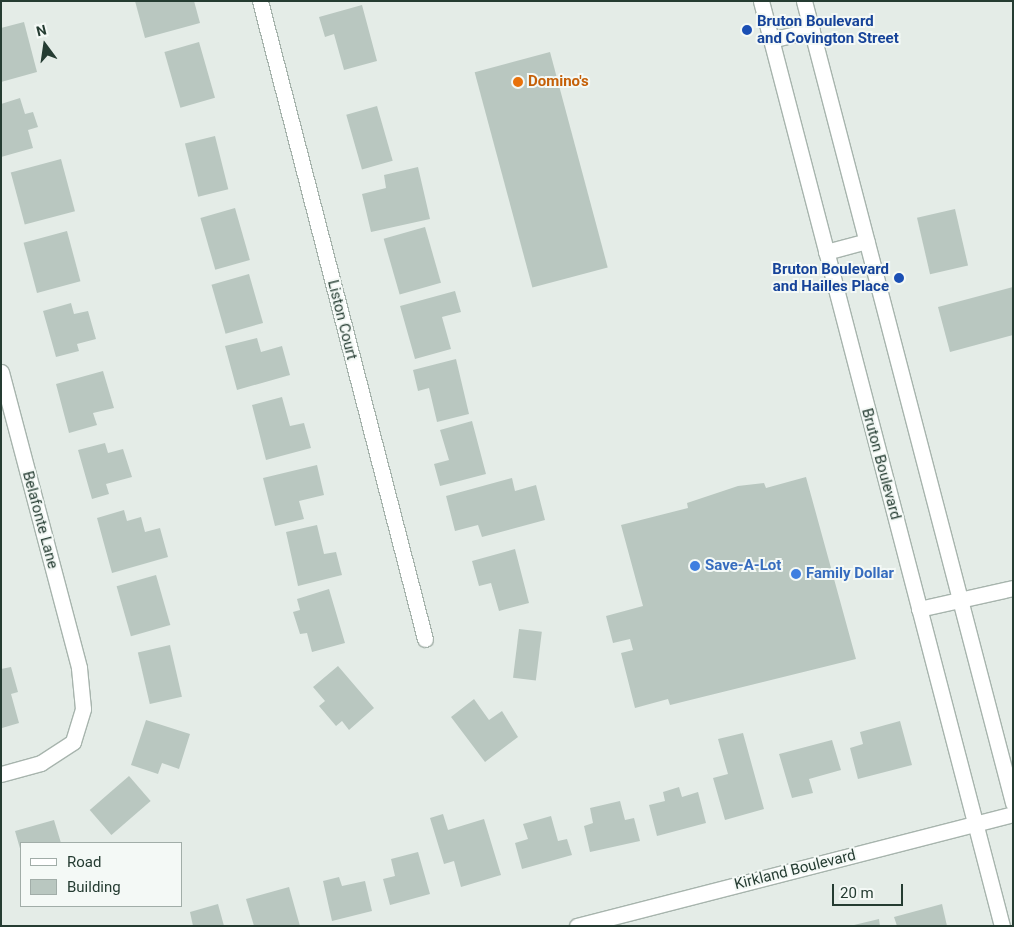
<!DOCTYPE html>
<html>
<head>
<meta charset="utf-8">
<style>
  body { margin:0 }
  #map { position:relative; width:1014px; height:927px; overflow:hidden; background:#e4ece7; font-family:Roboto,sans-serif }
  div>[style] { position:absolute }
  .building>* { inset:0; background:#b9c7c0; transform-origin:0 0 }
  .roads { filter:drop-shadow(1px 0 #a7b4ad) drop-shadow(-1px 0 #a7b4ad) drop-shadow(0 1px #a7b4ad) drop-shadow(0 -1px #a7b4ad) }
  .street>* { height:15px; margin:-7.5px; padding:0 7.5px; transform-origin:7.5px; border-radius:7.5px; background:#fff }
  .secondary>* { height:15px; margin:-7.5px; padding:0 7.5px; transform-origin:7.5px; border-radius:7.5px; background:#fff }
  .dots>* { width:14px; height:14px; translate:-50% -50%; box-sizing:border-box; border:2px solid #f4f9f6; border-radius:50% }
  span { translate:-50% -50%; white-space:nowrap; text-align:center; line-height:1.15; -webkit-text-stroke:4px #f4f9f6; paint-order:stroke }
  .transit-label { font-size:15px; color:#164399; font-weight:700 }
  .left { translate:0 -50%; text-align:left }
  .right { translate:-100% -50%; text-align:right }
  .food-label { font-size:15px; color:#c56008; font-weight:700 }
  .street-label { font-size:15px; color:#253c32 }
  .shop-label { font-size:15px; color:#366cbe; font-weight:700 }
  .frame { position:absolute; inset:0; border:2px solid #253c32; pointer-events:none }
  .legend { position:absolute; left:20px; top:842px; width:162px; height:65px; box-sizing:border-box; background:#f4f9f6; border:1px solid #a1ada8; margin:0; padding:6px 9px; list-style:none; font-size:15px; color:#253c32 }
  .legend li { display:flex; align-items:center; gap:10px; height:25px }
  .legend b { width:25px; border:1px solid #a1ada8 }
  .north { position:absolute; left:20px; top:20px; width:50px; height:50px; -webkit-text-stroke:4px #f4f9f6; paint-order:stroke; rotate:346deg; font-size:14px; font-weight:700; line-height:20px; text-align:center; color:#253c32 }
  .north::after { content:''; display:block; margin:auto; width:18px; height:22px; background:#253c32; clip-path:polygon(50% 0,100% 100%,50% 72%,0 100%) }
  .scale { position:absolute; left:832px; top:884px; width:71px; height:22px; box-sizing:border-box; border:2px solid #253c32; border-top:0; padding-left:6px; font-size:15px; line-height:18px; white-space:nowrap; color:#253c32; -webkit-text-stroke:4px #f4f9f6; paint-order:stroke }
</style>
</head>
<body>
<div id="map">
  <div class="building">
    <div style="clip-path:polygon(135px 1px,194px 1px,200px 23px,145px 38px)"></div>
    <div style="clip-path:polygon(362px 5px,377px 61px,344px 70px,334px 34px,325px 37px,319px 17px)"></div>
    <div style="clip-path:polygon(24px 22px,37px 72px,1px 82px,1px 28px)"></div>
    <div style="left:199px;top:42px;width:58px;height:36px;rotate:74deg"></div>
    <div style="left:550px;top:52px;width:223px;height:78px;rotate:75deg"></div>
    <div style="clip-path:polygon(20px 98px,25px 114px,33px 112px,38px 127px,28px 130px,33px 148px,1px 157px,1px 104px)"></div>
    <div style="left:377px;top:106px;width:57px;height:32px;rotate:74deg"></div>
    <div style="left:215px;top:136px;width:55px;height:31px;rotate:76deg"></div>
    <div style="left:61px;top:159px;width:54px;height:52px;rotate:75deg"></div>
    <div style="clip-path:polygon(418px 167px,430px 219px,371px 232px,362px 194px,386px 188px,384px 175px)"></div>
    <div style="left:235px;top:208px;width:54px;height:36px;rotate:74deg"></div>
    <div style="left:955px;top:209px;width:58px;height:39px;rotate:77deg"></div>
    <div style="left:425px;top:227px;width:58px;height:43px;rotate:74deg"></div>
    <div style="left:67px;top:231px;width:52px;height:45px;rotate:75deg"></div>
    <div style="left:249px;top:274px;width:51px;height:39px;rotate:74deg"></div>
    <div style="clip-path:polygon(1013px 287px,1013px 335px,950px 352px,938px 307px)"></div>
    <div style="clip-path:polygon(455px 291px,461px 312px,442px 317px,451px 349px,415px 359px,400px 306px)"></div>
    <div style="clip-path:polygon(71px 303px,74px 314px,88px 311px,96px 339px,77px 344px,79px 351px,56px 357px,43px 311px)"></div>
    <div style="clip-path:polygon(257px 338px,261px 352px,282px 346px,290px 375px,237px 390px,225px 346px)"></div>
    <div style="clip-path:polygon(456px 359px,469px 414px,437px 422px,429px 388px,418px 391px,413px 370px)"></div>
    <div style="clip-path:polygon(103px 371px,114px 408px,93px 413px,97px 425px,69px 433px,56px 384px)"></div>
    <div style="clip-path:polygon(282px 397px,290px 426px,304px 423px,311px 448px,266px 460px,252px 405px)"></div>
    <div style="clip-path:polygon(472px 421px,486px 474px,440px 486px,434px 464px,449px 460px,440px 430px)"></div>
    <div style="clip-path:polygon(105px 443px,108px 453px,123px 449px,132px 477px,106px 484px,109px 494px,92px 499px,78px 450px)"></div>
    <div style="clip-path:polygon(317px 465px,324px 495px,299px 501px,304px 519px,275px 526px,263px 478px)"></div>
    <div style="clip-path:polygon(806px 477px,856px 659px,670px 705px,668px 699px,635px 708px,621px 653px,633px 650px,630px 639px,613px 643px,606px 616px,643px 606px,621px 525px,688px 508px,687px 503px,738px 486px,764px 483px,766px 488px)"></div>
    <div style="clip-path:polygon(512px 478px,515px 491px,536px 485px,545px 520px,482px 537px,478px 525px,455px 531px,446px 496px)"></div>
    <div style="clip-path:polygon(124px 510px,127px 521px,141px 517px,145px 532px,160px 528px,168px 557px,112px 573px,97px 518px)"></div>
    <div style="clip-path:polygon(317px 525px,324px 554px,336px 552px,342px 575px,298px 586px,286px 532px)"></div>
    <div style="clip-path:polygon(515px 549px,529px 603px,499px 611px,491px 583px,479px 586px,472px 561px)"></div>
    <div style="left:156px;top:575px;width:52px;height:41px;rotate:74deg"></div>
    <div style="clip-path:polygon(329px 589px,345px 643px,312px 652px,307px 633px,300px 634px,293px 612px,300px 610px,297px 599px)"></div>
    <div style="left:519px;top:629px;width:23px;height:49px;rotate:7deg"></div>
    <div style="left:170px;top:645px;width:53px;height:33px;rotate:77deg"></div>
    <div style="clip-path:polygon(338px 666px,374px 708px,349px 730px,342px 721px,336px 726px,319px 706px,325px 701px,313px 687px)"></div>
    <div style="clip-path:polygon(11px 667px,18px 692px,11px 694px,19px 723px,2px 728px,1px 669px)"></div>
    <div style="clip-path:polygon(474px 699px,489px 720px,502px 711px,518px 737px,485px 762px,451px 717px)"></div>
    <div style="clip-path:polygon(146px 720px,190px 734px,179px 769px,162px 763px,158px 774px,131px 765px)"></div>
    <div style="clip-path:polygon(900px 721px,912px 765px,858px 779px,850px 748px,863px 744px,860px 732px)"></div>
    <div style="clip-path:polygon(743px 733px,764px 809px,725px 820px,713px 778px,728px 774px,718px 739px)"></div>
    <div style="clip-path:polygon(832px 740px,841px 770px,809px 779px,813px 793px,792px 798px,779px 754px)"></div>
    <div style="left:129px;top:776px;width:33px;height:52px;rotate:49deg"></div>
    <div style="clip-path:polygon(679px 787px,682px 797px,698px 792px,706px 823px,657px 836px,649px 805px,665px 801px,663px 792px)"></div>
    <div style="clip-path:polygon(620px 801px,625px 820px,634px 818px,640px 841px,590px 852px,584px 826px,593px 823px,590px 808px)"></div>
    <div style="clip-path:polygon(443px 814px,448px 830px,484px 819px,501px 875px,461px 887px,454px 861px,444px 864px,430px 818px)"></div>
    <div style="clip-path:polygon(551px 816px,558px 841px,567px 839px,572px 855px,522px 869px,515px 843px,528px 839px,523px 824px)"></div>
    <div style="clip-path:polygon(54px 820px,61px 843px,21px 843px,21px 852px,15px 831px)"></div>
    <div style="clip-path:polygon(418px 852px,430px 894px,390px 905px,383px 879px,395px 876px,391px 859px)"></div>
    <div style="clip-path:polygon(339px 877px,342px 886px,365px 881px,372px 911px,332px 921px,323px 881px)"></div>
    <div style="clip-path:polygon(289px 887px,300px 926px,254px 926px,246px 899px)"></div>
    <div style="clip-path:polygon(218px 904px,224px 926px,193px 926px,190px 912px)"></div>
    <div style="clip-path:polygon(942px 904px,947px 926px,897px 926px,894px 917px)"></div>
    <div style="clip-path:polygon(879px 919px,880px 926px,854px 926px,854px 925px)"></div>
  </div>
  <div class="roads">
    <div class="street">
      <div style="left:260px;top:1px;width:659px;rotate:75.5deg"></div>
      <div style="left:1px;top:372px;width:306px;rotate:75.2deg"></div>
      <div style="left:79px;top:668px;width:41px;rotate:84.4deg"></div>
      <div style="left:83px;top:709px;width:34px;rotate:107deg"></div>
      <div style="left:73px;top:742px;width:38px;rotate:147deg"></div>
      <div style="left:41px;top:763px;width:41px;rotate:164.6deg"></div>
      <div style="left:919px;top:609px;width:96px;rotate:-12.6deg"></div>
    </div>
    <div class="secondary">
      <div style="left:761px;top:1px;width:956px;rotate:75.4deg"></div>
      <div style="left:804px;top:1px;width:829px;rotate:75.39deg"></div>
      <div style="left:771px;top:40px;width:42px;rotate:-13.7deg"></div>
      <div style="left:826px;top:252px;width:42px;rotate:-15deg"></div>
      <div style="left:577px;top:926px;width:450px;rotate:-14.4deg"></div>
    </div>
  </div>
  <div class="dots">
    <div style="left:747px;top:30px;background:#1a4fb4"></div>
    <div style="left:518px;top:82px;background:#e8710a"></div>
    <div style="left:899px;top:278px;background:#1a4fb4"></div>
    <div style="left:695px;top:566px;background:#3f7fe0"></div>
    <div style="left:796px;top:574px;background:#3f7fe0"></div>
  </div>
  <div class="transit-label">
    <span class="left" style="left:757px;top:30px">Bruton Boulevard<br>and Covington Street</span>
    <span class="right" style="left:889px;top:278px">Bruton Boulevard<br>and Hailles Place</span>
  </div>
  <div class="food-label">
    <span class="left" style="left:528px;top:82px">Domino's</span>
  </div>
  <div class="street-label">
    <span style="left:342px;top:320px;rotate:76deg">Liston Court</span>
    <span style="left:881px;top:464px;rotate:75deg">Bruton Boulevard</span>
    <span style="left:40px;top:520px;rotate:75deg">Belafonte Lane</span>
    <span style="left:795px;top:870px;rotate:-14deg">Kirkland Boulevard</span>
  </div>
  <div class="shop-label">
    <span class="left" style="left:705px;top:566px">Save-A-Lot</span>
    <span class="left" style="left:806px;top:574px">Family Dollar</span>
  </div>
  <div class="frame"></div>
  <ul class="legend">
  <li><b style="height:6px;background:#fff"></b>Road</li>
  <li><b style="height:14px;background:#b9c7c0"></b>Building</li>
  </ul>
  <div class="north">N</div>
  <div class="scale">20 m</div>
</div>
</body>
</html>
